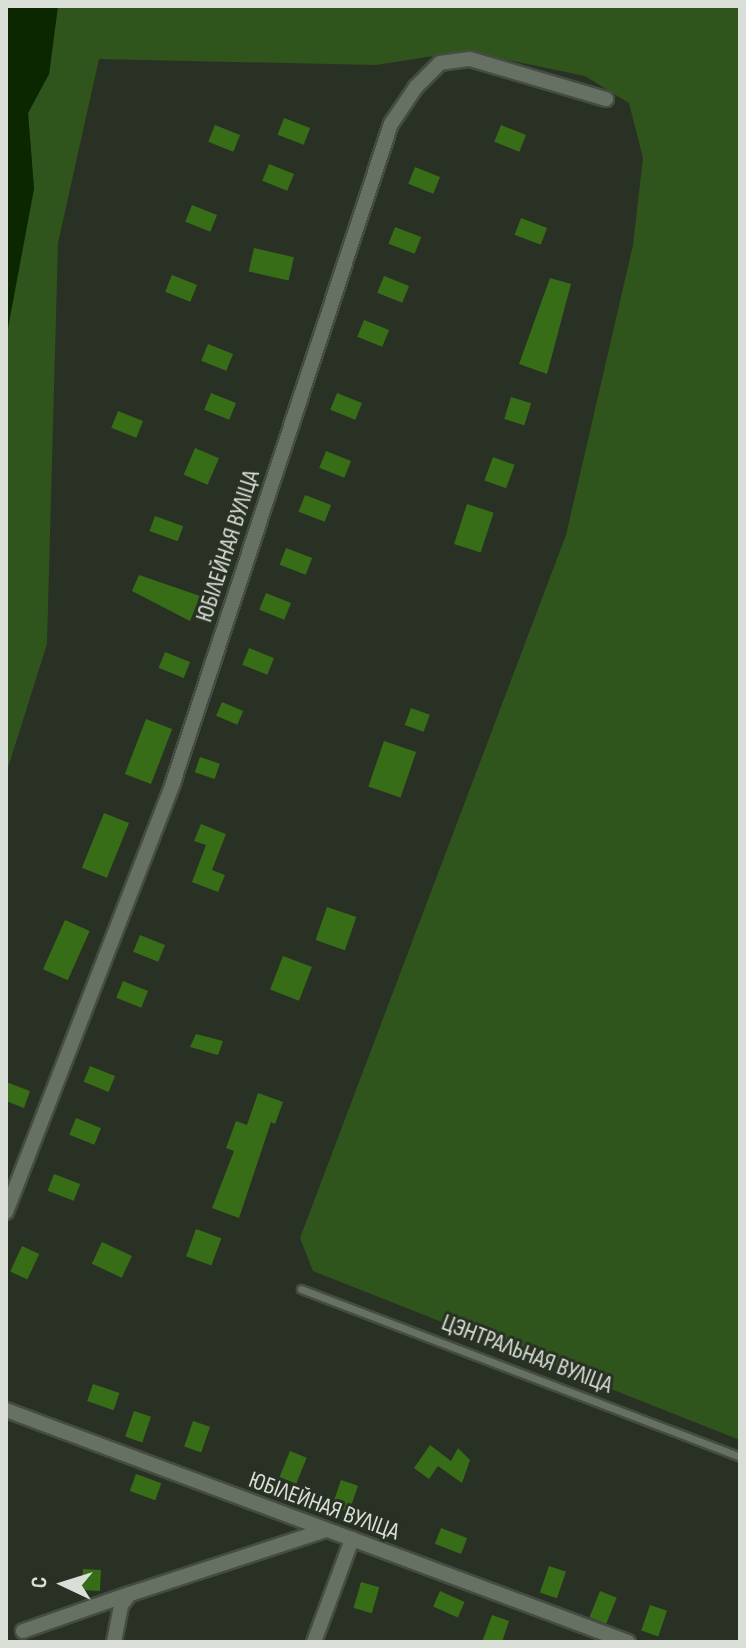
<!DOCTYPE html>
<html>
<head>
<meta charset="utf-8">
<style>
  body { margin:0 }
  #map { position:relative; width:746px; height:1648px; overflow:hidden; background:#293125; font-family:"Sofia Sans Condensed",sans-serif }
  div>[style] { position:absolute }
  .green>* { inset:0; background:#2f551c }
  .water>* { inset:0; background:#0b2700 }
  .building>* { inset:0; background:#386d17; transform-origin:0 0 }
  .roads { filter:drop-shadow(2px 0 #454c42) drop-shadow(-2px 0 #454c42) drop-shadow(0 2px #454c42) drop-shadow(0 -2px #454c42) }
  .service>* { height:7px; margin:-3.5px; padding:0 3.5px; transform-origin:3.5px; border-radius:3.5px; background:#677163 }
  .minor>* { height:14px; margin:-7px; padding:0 7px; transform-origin:7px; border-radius:7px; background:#677163 }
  span { translate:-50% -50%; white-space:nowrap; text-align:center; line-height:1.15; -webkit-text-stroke:6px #293125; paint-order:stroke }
  .street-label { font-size:24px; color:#d9dfd7 }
  .frame { position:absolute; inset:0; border:8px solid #d9dfd7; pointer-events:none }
  .north { position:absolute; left:24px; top:1544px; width:80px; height:80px; -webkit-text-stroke:6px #293125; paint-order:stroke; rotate:274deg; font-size:22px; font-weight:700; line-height:32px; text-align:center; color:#d9dfd7 }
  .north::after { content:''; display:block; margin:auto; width:28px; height:36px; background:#d9dfd7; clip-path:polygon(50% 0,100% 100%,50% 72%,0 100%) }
</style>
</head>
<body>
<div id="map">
  <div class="green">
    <div style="clip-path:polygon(58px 6px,740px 6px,740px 1440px,313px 1271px,300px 1238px,566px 535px,633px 245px,643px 158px,629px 103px,585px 76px,465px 51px,376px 65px,99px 59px,58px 243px,47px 644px,6px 774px,6px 238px,34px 189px,28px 113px,49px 74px)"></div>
  </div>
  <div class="water">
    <div style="clip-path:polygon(6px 6px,58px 6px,49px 74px,28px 113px,34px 189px,6px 339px)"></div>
  </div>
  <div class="building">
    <div style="left:284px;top:118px;width:28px;height:18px;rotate:21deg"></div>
    <div style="left:215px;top:125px;width:27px;height:18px;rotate:22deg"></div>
    <div style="left:501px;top:125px;width:27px;height:18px;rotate:22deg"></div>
    <div style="left:269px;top:164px;width:27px;height:18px;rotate:22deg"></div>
    <div style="left:415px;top:167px;width:27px;height:18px;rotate:22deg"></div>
    <div style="left:192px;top:205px;width:27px;height:18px;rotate:22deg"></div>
    <div style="left:521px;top:218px;width:28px;height:18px;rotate:21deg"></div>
    <div style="left:395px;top:227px;width:28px;height:18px;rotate:21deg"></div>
    <div style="left:254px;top:248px;width:41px;height:24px;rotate:13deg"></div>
    <div style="left:172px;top:275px;width:27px;height:18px;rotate:22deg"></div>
    <div style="left:384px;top:276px;width:27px;height:18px;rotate:22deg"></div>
    <div style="clip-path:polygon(550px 278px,571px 284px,547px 374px,519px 364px)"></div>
    <div style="left:364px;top:320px;width:27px;height:18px;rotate:22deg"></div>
    <div style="left:208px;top:344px;width:27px;height:18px;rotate:22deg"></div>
    <div style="left:211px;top:393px;width:27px;height:18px;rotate:22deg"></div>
    <div style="left:337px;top:393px;width:27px;height:18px;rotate:22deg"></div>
    <div style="left:511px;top:397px;width:21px;height:23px;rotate:17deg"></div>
    <div style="left:118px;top:411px;width:27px;height:18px;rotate:22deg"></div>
    <div style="left:195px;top:448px;width:26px;height:29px;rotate:23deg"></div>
    <div style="left:326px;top:451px;width:27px;height:18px;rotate:22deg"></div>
    <div style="left:493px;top:457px;width:23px;height:25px;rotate:20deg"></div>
    <div style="left:305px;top:495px;width:28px;height:18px;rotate:21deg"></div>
    <div style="left:467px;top:504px;width:28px;height:42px;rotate:18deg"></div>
    <div style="left:155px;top:516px;width:30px;height:16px;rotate:20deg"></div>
    <div style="left:286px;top:548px;width:28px;height:18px;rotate:21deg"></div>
    <div style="clip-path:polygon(139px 575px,200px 596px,190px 621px,132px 591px)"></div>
    <div style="left:266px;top:593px;width:27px;height:18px;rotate:22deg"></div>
    <div style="left:249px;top:648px;width:27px;height:18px;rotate:22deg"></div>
    <div style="left:165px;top:652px;width:27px;height:17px;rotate:22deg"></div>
    <div style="left:222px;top:702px;width:23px;height:15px;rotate:23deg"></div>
    <div style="left:411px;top:708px;width:20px;height:18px;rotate:20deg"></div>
    <div style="left:146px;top:719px;width:28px;height:59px;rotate:21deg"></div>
    <div style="left:384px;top:741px;width:34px;height:48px;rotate:19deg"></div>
    <div style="left:200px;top:757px;width:21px;height:16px;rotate:19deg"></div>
    <div style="left:104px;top:813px;width:27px;height:59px;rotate:22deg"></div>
    <div style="clip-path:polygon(201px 824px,226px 834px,212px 870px,225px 875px,218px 892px,192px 882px,206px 845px,194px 841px)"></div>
    <div style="left:327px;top:907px;width:31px;height:35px;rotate:19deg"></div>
    <div style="left:65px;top:920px;width:27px;height:54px;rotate:24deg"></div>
    <div style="left:140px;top:935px;width:27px;height:18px;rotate:22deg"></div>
    <div style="left:283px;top:956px;width:31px;height:36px;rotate:21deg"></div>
    <div style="left:123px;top:981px;width:27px;height:18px;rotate:22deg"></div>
    <div style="clip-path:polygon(196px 1034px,223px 1041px,218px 1055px,190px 1047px)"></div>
    <div style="left:90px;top:1066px;width:27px;height:17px;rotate:22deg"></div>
    <div style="clip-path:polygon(6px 1082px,30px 1091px,24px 1108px,6px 1101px)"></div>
    <div style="clip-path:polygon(258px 1093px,283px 1102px,275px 1124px,271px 1122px,239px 1218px,212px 1208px,234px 1151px,226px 1148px,236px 1121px,247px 1125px)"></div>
    <div style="left:76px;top:1118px;width:27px;height:18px;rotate:22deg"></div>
    <div style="left:54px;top:1174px;width:28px;height:18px;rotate:21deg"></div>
    <div style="left:196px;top:1229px;width:27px;height:29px;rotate:20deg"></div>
    <div style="left:102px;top:1242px;width:33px;height:24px;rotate:25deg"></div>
    <div style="left:22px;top:1246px;width:19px;height:28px;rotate:25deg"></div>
    <div style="left:93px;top:1384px;width:28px;height:18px;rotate:19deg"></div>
    <div style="left:134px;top:1411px;width:18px;height:27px;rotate:19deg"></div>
    <div style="left:193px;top:1421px;width:18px;height:27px;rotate:19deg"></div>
    <div style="clip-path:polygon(430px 1445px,451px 1461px,458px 1448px,470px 1460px,462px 1483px,438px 1466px,429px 1479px,414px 1468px)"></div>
    <div style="left:290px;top:1451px;width:18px;height:28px;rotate:22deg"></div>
    <div style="left:136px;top:1474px;width:27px;height:18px;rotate:20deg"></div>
    <div style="left:341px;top:1480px;width:18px;height:28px;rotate:19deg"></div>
    <div style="left:441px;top:1528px;width:28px;height:17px;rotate:21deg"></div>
    <div style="left:549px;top:1566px;width:18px;height:28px;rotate:19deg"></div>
    <div style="left:83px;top:1569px;width:18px;height:21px;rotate:3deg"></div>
    <div style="left:361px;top:1582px;width:19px;height:27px;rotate:16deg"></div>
    <div style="left:440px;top:1591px;width:27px;height:17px;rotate:24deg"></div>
    <div style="left:600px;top:1591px;width:18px;height:28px;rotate:22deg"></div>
    <div style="left:650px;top:1605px;width:18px;height:27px;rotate:19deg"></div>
    <div style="clip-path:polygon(492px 1615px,509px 1621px,502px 1642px,482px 1642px)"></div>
  </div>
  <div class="roads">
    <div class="service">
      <div style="left:301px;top:1289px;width:470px;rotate:20.9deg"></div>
    </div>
    <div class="minor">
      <div style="left:6px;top:1212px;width:460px;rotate:-68.7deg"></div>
      <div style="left:173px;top:783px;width:694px;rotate:-71.7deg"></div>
      <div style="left:391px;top:124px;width:45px;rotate:-56deg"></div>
      <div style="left:416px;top:87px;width:34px;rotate:-45deg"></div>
      <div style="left:440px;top:63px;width:30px;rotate:-8deg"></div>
      <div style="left:470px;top:59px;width:142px;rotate:16.4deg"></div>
      <div style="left:6px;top:1410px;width:664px;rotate:20.46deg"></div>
      <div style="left:23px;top:1631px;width:112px;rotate:-19.2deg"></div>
      <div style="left:114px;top:1642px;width:38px;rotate:-79deg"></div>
      <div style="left:121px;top:1605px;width:14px;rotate:-51deg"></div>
      <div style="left:130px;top:1594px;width:206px;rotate:-18.1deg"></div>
      <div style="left:314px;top:1642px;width:110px;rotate:-69.7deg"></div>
    </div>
  </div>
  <div class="street-label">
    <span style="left:228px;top:546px;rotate:-72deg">ЮБІЛЕЙНАЯ ВУЛІЦА</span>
    <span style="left:527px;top:1354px;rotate:21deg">ЦЭНТРАЛЬНАЯ ВУЛІЦА</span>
    <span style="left:324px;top:1506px;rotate:20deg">ЮБІЛЕЙНАЯ ВУЛІЦА</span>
  </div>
  <div class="frame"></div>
  <div class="north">С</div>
</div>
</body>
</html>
